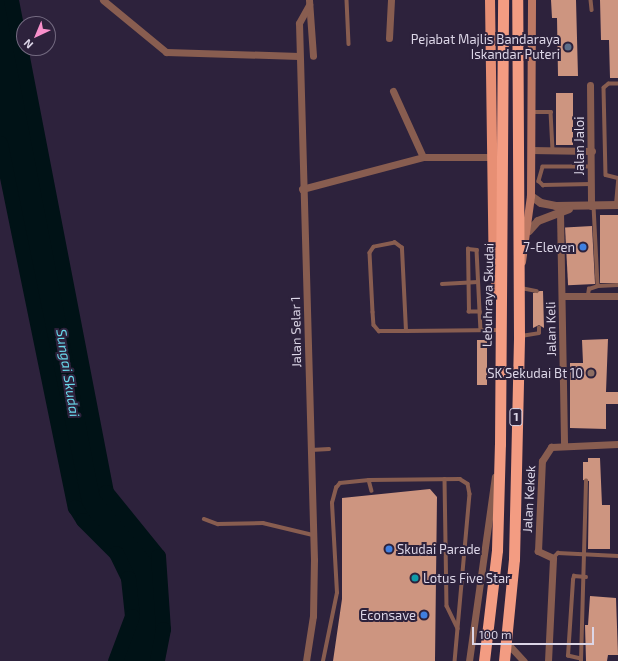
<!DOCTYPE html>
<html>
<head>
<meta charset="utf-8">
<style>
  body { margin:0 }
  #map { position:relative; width:618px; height:661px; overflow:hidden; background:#2d223c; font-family:"Exo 2",sans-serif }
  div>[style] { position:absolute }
  .water>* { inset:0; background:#001216 }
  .river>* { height:15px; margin:-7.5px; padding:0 7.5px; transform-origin:7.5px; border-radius:7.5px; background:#001216 }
  .building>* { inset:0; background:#cd9580; transform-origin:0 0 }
  .service>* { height:3.5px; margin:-1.75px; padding:0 1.75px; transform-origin:1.75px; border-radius:1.75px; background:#885d50 }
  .minor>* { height:7px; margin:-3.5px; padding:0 3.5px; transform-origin:3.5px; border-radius:3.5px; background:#885d50 }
  .tertiary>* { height:8px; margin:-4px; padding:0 4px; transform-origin:4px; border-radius:4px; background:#885d50 }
  .secondary>* { height:8px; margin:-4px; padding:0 4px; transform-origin:4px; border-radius:4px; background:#bd7964 }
  .primary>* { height:10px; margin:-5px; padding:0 5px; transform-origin:5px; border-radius:5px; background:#e78f74 }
  .trunk>* { height:11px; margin:-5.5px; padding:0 5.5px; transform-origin:5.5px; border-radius:5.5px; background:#f39c82 }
  .dots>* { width:11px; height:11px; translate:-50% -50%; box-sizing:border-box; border:2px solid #2d223c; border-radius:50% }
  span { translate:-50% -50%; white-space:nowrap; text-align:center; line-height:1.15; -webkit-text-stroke:4px #2d223c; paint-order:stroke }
  .shield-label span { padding:1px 3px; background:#2d223c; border:1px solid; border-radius:3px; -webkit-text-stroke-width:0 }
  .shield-label { font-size:12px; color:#dcd6e7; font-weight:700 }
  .poi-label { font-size:13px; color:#dcd6e7 }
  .right { translate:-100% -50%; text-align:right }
  .left { translate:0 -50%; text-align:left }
  .street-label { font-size:13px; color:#dcd6e7 }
  .water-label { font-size:14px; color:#69d8eb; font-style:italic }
  .north { position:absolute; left:16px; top:16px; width:40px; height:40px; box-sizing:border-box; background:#2d223c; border:1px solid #736a80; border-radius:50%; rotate:224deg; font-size:11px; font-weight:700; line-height:16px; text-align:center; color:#dcd6e7 }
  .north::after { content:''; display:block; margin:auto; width:14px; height:18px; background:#f890cb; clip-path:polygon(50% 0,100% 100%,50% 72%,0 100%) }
  .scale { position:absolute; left:472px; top:627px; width:122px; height:18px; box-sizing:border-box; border:2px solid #dcd6e7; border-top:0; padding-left:5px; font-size:12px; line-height:14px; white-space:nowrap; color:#dcd6e7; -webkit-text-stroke:3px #2d223c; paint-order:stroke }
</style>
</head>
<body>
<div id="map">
  <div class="water">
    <div style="clip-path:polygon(0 0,11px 0,106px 492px,158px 556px,163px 629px,157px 661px,115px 661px,132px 616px,128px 578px,116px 553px,83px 520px,75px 507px,0 143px)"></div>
  </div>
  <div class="river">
    <div style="left:11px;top:0;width:501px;rotate:79.07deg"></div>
    <div style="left:106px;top:492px;width:82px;rotate:50.9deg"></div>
    <div style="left:158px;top:556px;width:73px;rotate:86.1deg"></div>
    <div style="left:163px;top:629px;width:33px;rotate:101deg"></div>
    <div style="left:0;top:143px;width:372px;rotate:78.4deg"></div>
    <div style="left:75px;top:507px;width:15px;rotate:58deg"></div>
    <div style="left:83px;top:520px;width:47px;rotate:45deg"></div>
    <div style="left:116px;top:553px;width:28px;rotate:64deg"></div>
    <div style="left:128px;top:578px;width:38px;rotate:84deg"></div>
    <div style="left:132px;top:616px;width:48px;rotate:110.7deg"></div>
  </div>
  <div class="building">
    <div style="clip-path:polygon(551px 0,576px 0,578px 76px,558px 76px,557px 18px,552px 18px)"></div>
    <div style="clip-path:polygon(600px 0,618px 0,618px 78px,610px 78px,609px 40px,601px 40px)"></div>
    <div style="left:556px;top:93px;width:17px;height:52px"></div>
    <div style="left:600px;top:215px;width:18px;height:68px"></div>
    <div style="left:592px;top:226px;width:58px;height:27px;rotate:87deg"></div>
    <div style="clip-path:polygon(540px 291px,543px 291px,544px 328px,539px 325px,533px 328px,533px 293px)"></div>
    <div style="clip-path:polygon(608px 339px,606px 392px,618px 392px,618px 404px,606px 404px,606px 429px,570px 428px,570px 363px,583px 363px,582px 340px)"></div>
    <div style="left:477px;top:340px;width:10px;height:45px"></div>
    <div style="clip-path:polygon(588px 458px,600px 458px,602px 505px,610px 505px,610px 549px,588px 549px,589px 481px,583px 480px,583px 462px,588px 462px)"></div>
    <div style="clip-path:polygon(430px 489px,437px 497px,435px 661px,333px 661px,342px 599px,342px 498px)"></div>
    <div style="clip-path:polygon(590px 596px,616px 598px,618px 655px,608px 655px,607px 661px,586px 661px,585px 625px,588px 625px)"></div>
  </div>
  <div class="service">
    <div style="left:347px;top:0;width:44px;rotate:87.4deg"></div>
    <div style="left:591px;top:0;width:10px;rotate:84deg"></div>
    <div style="left:618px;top:84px;width:9px;rotate:180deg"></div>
    <div style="left:609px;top:84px;width:6px;rotate:141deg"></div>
    <div style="left:604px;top:88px;width:87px;rotate:88.7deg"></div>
    <div style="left:606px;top:175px;width:12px;rotate:14deg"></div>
    <div style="left:532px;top:112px;width:19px"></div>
    <div style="left:551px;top:112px;width:38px;rotate:87deg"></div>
    <div style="left:590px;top:167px;width:47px;rotate:180deg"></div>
    <div style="left:543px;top:167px;width:15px;rotate:106deg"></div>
    <div style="left:539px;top:181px;width:6px;rotate:45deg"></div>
    <div style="left:543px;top:185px;width:48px;rotate:-1.2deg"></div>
    <div style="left:616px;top:205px;width:24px;rotate:-85deg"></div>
    <div style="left:594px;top:206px;width:80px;rotate:87.1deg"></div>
    <div style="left:598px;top:286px;width:20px;rotate:-3deg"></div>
    <div style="left:442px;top:284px;width:36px;rotate:-3deg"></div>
    <div style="left:521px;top:288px;width:16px;rotate:11deg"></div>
    <div style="left:588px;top:295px;width:6px;rotate:-81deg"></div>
    <div style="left:589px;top:289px;width:9px;rotate:-18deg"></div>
    <div style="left:480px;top:312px;width:11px;rotate:180deg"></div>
    <div style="left:469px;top:312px;width:63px;rotate:-90.9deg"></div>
    <div style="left:468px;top:249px;width:9px;rotate:6deg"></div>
    <div style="left:477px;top:250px;width:62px;rotate:87.2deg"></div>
    <div style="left:480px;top:312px;width:18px;rotate:87deg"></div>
    <div style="left:406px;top:331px;width:83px;rotate:-92.8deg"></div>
    <div style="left:402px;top:248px;width:9px;rotate:-144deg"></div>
    <div style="left:395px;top:243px;width:21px;rotate:169deg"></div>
    <div style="left:374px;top:247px;width:7px;rotate:124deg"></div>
    <div style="left:370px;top:253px;width:59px;rotate:87.1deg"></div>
    <div style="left:373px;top:312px;width:13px;rotate:86deg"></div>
    <div style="left:374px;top:325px;width:8px;rotate:50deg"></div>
    <div style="left:379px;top:331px;width:27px"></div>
    <div style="left:406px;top:331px;width:94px;rotate:-0.6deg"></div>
    <div style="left:521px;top:336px;width:18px;rotate:-9deg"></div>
    <div style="left:539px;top:333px;width:5px;rotate:-90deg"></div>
    <div style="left:311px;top:450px;width:18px;rotate:-3deg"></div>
    <div style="left:445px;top:479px;width:127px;rotate:89.1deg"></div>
    <div style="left:447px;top:606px;width:25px;rotate:64deg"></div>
    <div style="left:369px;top:480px;width:11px;rotate:75deg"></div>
    <div style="left:204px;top:519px;width:15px;rotate:20deg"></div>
    <div style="left:218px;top:524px;width:45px;rotate:-1.3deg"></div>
    <div style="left:263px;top:523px;width:51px;rotate:13.5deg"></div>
    <div style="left:553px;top:558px;width:7px;rotate:-45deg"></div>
    <div style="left:558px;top:553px;width:60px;rotate:2.9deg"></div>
    <div style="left:581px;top:659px;width:13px;rotate:-167deg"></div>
    <div style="left:568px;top:656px;width:76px;rotate:-86.2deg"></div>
    <div style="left:573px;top:580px;width:4px;rotate:-76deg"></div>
    <div style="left:574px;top:576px;width:12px;rotate:5deg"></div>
    <div style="left:323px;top:661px;width:69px;rotate:-78.4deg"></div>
    <div style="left:337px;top:593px;width:90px;rotate:-93.2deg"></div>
    <div style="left:332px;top:503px;width:16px;rotate:-75deg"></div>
    <div style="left:336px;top:488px;width:6px;rotate:-51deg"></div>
    <div style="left:340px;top:483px;width:29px;rotate:-6deg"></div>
    <div style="left:369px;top:480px;width:91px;rotate:-0.6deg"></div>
    <div style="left:460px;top:479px;width:9px;rotate:32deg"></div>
    <div style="left:468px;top:484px;width:10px;rotate:79deg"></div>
    <div style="left:470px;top:494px;width:168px;rotate:95.1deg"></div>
    <div style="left:581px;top:661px;width:180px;rotate:-88.4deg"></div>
  </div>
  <div class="minor">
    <div style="left:103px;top:0;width:82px;rotate:39.5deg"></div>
    <div style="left:166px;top:52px;width:133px;rotate:1.7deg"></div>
    <div style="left:309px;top:0;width:56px;rotate:85.9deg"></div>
    <div style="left:389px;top:38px;width:38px;rotate:-87deg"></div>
    <div style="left:590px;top:85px;width:121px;rotate:89.5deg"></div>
    <div style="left:393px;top:91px;width:72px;rotate:65.6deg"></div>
    <div style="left:531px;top:150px;width:61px;rotate:0.9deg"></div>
    <div style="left:302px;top:189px;width:125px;rotate:-14.8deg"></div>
    <div style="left:423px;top:157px;width:69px"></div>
    <div style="left:560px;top:212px;width:233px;rotate:89deg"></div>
    <div style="left:562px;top:296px;width:56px"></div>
    <div style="left:506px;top:642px;width:26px;rotate:47deg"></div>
    <div style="left:306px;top:661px;width:46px;rotate:-81.2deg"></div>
    <div style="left:313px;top:616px;width:56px;rotate:-89deg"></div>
    <div style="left:314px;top:560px;width:537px;rotate:-91.6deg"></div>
    <div style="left:299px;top:23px;width:21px;rotate:-61deg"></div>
    <div style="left:469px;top:661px;width:186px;rotate:-82deg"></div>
    <div style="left:548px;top:661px;width:103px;rotate:-87.2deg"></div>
    <div style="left:553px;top:558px;width:17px;rotate:-155deg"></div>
    <div style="left:538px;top:551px;width:90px;rotate:-87.5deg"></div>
    <div style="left:542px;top:461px;width:17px;rotate:-57deg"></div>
    <div style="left:551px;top:447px;width:67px;rotate:-2.6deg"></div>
  </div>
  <div class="tertiary">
    <div style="left:531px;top:196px;width:12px;rotate:35deg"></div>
    <div style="left:541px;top:203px;width:15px;rotate:11deg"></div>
    <div style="left:556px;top:206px;width:62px;rotate:-0.9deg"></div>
    <div style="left:529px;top:231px;width:13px;rotate:-48deg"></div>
    <div style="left:538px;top:221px;width:33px;rotate:-21deg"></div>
  </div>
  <div class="secondary">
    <div style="left:522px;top:262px;width:67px;rotate:-82.2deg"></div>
    <div style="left:531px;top:196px;width:196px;rotate:-89.7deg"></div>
  </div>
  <div class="primary">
    <div style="left:490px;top:0;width:274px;rotate:89.2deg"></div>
    <div style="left:494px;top:274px;width:21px;rotate:76deg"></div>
  </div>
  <div class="trunk">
    <div style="left:484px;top:661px;width:112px;rotate:-83.3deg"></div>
    <div style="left:497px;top:550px;width:106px;rotate:-88.4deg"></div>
    <div style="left:500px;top:444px;width:444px;rotate:-89.6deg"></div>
    <div style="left:504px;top:661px;width:102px;rotate:-84.4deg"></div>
    <div style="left:514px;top:559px;width:223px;rotate:-88.7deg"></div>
    <div style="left:519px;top:336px;width:336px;rotate:-90.3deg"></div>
  </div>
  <div class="dots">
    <div style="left:568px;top:47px;background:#5c6f8a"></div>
    <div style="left:583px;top:247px;background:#3f7fe0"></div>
    <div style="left:591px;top:373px;background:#8d6e63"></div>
    <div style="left:389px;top:549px;background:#3f7fe0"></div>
    <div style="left:415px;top:578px;background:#0f9aa8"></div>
    <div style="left:424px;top:615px;background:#3f7fe0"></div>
  </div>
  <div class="shield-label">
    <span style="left:516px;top:417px">1</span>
  </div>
  <div class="poi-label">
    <span class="right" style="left:560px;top:47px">Pejabat Majlis Bandaraya<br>Iskandar Puteri</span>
    <span class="right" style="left:575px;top:247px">7-Eleven</span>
    <span class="right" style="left:583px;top:373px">SK Sekudai Bt 10</span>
    <span class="left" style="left:397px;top:549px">Skudai Parade</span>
    <span class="left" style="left:423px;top:578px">Lotus Five Star</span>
    <span class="right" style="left:416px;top:615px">Econsave</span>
  </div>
  <div class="street-label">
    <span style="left:579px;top:146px;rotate:-90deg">Jalan Jaloi</span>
    <span style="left:488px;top:295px;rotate:-89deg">Lebuhraya Skudai</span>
    <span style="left:551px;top:329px;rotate:-91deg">Jalan Keli</span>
    <span style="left:296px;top:332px;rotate:-91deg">Jalan Selar 1</span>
    <span style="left:529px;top:499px;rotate:-87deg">Jalan Kekek</span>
  </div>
  <div class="water-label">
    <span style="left:68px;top:373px;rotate:81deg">Sungai Skudai</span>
  </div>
  <div class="north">N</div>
  <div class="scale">100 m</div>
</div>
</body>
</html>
